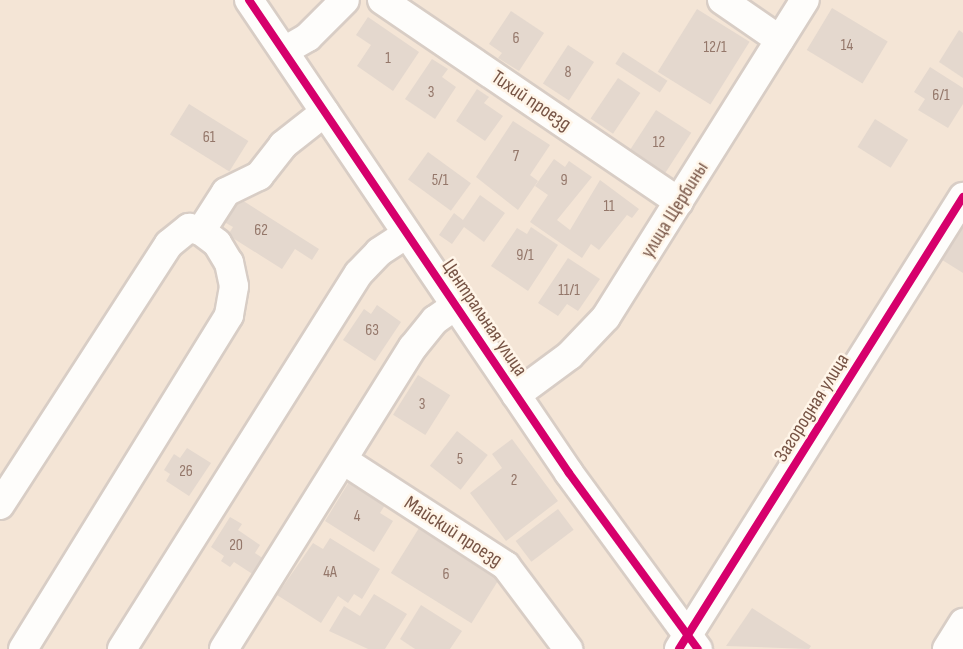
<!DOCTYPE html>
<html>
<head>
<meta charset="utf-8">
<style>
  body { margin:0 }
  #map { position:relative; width:963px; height:649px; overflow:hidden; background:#f7f0e7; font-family:"Sofia Sans Condensed",sans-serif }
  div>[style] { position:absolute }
  .residential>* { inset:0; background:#f4e5d6; transform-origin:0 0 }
  .building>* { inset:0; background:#e4d8ce; transform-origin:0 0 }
  .roads { filter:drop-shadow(2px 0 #d8cdc5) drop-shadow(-2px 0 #d8cdc5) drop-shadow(0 2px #d8cdc5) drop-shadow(0 -2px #d8cdc5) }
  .minor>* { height:28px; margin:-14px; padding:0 14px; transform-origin:14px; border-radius:14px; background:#fefdfb }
  .cycleway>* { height:8px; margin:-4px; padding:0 4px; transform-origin:4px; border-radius:4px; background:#d6006c }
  span { translate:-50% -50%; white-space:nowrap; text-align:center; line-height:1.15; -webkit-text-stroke:5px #fff5e8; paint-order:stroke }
  .number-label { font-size:16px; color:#94776a }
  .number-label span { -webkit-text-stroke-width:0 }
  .street-label { font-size:20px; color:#775445 }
</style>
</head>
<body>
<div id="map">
  <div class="residential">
    <div style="left:0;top:0;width:963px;height:649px"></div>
  </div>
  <div class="building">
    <div style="left:832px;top:8px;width:65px;height:49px;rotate:31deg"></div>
    <div style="left:697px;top:9px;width:62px;height:74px;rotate:32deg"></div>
    <div style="clip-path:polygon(511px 11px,544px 33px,519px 71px,498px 58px,502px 53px,489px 44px)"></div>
    <div style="clip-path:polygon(368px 17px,419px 52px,393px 91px,357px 66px,371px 45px,356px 35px)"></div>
    <div style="clip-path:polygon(959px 30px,963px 33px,963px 78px,939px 62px)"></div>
    <div style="left:568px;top:45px;width:31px;height:46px;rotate:33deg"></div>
    <div style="left:623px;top:52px;width:53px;height:14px;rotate:33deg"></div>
    <div style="clip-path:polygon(432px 59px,448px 69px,442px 77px,456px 87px,435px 119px,405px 99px)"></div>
    <div style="clip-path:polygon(930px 67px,963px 88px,963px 104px,948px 128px,918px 110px,925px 99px,914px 92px)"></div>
    <div style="left:618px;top:78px;width:27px;height:49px;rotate:34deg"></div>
    <div style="clip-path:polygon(477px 89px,489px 97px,484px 103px,503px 116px,485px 141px,456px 121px)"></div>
    <div style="left:189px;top:104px;width:70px;height:36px;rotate:32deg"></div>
    <div style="left:656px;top:110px;width:42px;height:51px;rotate:33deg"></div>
    <div style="left:875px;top:119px;width:39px;height:33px;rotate:32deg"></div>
    <div style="clip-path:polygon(513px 121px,550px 145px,530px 175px,538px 181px,518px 210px,476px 177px)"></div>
    <div style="left:428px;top:152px;width:53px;height:34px;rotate:36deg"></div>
    <div style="clip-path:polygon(554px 159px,565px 167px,569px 161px,592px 177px,557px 220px,570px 230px,600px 180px,639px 209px,632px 218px,627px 215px,599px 250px,591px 244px,582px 258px,530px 222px,548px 195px,535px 186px)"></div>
    <div style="clip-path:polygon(234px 195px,319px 249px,312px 260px,295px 249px,282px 269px,228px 235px,233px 227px,219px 219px)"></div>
    <div style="clip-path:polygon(480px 195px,505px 213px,484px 242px,464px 227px,452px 244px,439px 235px,454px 213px,463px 220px)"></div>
    <div style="clip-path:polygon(963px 220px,963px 273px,939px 258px)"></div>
    <div style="clip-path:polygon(531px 227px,558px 245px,528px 291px,491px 266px,517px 228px,527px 234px)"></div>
    <div style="clip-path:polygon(568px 258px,600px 279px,578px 311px,567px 304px,558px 316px,538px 303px)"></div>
    <div style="clip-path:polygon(377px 305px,401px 322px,375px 361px,343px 340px,364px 309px,371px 314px)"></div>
    <div style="left:418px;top:375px;width:38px;height:47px;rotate:32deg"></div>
    <div style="left:457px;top:431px;width:39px;height:44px;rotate:38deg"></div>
    <div style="clip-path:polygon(512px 439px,558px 501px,506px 541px,470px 493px,502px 468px,492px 454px)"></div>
    <div style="clip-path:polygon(187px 448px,211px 463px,189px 496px,166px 481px,170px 474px,164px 470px,174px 454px,180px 458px)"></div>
    <div style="clip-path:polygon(349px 482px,385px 505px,380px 513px,393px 521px,374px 552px,325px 521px)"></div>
    <div style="left:558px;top:509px;width:26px;height:53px;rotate:53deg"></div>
    <div style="clip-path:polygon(230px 517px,242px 524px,238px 530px,260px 545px,255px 553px,264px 559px,254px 575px,234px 562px,230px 567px,221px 561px,224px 556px,211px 547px)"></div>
    <div style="left:419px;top:528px;width:95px;height:53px;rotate:32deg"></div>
    <div style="clip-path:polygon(330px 538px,380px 569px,362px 599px,354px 594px,348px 603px,338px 596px,321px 623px,277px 595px,313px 543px,323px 549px)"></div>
    <div style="clip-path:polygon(374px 594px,407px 614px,385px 649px,368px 649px,329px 631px,344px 606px,360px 616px)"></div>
    <div style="clip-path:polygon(421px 605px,462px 631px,450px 649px,415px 649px,400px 639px)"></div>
    <div style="clip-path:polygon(752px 608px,811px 646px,809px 649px,726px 646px)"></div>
  </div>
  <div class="roads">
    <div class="minor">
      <div style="left:249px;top:0;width:571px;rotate:55.92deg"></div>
      <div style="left:569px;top:473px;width:218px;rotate:53.8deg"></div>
      <div style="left:382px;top:0;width:359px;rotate:34.2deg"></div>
      <div style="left:722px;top:0;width:70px;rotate:34.6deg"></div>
      <div style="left:284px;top:51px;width:28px;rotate:-30deg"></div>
      <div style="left:308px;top:37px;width:52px;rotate:-45deg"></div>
      <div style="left:516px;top:395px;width:67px;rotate:-36.5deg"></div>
      <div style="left:570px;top:355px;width:52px;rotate:-46.5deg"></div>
      <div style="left:606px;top:317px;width:374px;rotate:-57.9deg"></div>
      <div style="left:343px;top:460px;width:194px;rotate:33deg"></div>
      <div style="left:506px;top:566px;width:104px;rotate:53.2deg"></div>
      <div style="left:0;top:505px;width:311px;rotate:-57.1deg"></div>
      <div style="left:169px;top:244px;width:26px;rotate:-39deg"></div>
      <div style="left:189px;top:228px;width:12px;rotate:14deg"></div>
      <div style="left:23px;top:649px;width:392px;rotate:-58.3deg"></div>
      <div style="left:229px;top:315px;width:29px;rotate:-80deg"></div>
      <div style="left:234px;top:286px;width:24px;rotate:-102deg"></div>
      <div style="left:229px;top:263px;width:23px;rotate:-121deg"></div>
      <div style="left:217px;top:243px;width:20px;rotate:-143deg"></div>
      <div style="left:201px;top:231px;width:46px;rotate:-57.3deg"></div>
      <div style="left:226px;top:192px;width:37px;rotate:-26deg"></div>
      <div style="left:259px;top:176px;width:39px;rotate:-52deg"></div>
      <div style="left:283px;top:145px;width:53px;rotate:-38.2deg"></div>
      <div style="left:122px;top:649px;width:444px;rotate:-57.8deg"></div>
      <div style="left:359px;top:273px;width:29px;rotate:-46deg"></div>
      <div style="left:379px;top:252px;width:33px;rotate:-33deg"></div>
      <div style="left:224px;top:649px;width:356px;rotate:-58deg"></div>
      <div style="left:413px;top:347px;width:35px;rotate:-51deg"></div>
      <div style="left:435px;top:320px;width:24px;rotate:-35deg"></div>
      <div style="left:679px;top:649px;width:534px;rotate:-57.86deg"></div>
      <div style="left:947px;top:649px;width:31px;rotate:-58deg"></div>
    </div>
  </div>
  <div class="cycleway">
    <div style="left:249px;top:0;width:571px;rotate:55.92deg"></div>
    <div style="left:569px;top:473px;width:218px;rotate:53.8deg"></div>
    <div style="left:679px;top:649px;width:534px;rotate:-57.86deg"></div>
  </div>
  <div class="number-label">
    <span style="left:516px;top:39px">6</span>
    <span style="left:847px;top:46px">14</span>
    <span style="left:715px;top:48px">12/1</span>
    <span style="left:388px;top:59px">1</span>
    <span style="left:568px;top:73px">8</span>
    <span style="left:431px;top:93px">3</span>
    <span style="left:941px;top:96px">6/1</span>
    <span style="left:209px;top:138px">61</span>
    <span style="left:659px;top:143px">12</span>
    <span style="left:516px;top:157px">7</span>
    <span style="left:440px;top:181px">5/1</span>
    <span style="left:564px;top:181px">9</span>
    <span style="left:609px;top:207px">11</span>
    <span style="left:261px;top:231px">62</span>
    <span style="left:525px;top:256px">9/1</span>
    <span style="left:569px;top:291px">11/1</span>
    <span style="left:372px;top:331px">63</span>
    <span style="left:422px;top:405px">3</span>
    <span style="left:460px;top:460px">5</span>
    <span style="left:186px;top:472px">26</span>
    <span style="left:514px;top:481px">2</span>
    <span style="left:357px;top:517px">4</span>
    <span style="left:236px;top:546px">20</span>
    <span style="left:330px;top:573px">4А</span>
    <span style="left:446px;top:575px">6</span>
  </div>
  <div class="street-label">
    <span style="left:531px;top:101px;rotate:34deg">Тихий проезд</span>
    <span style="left:675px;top:210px;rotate:-58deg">улица Щербины</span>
    <span style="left:484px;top:318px;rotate:56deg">Центральная улица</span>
    <span style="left:812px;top:408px;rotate:-58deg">Загородная улица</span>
    <span style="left:453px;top:532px;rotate:33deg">Майский проезд</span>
  </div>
</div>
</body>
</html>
